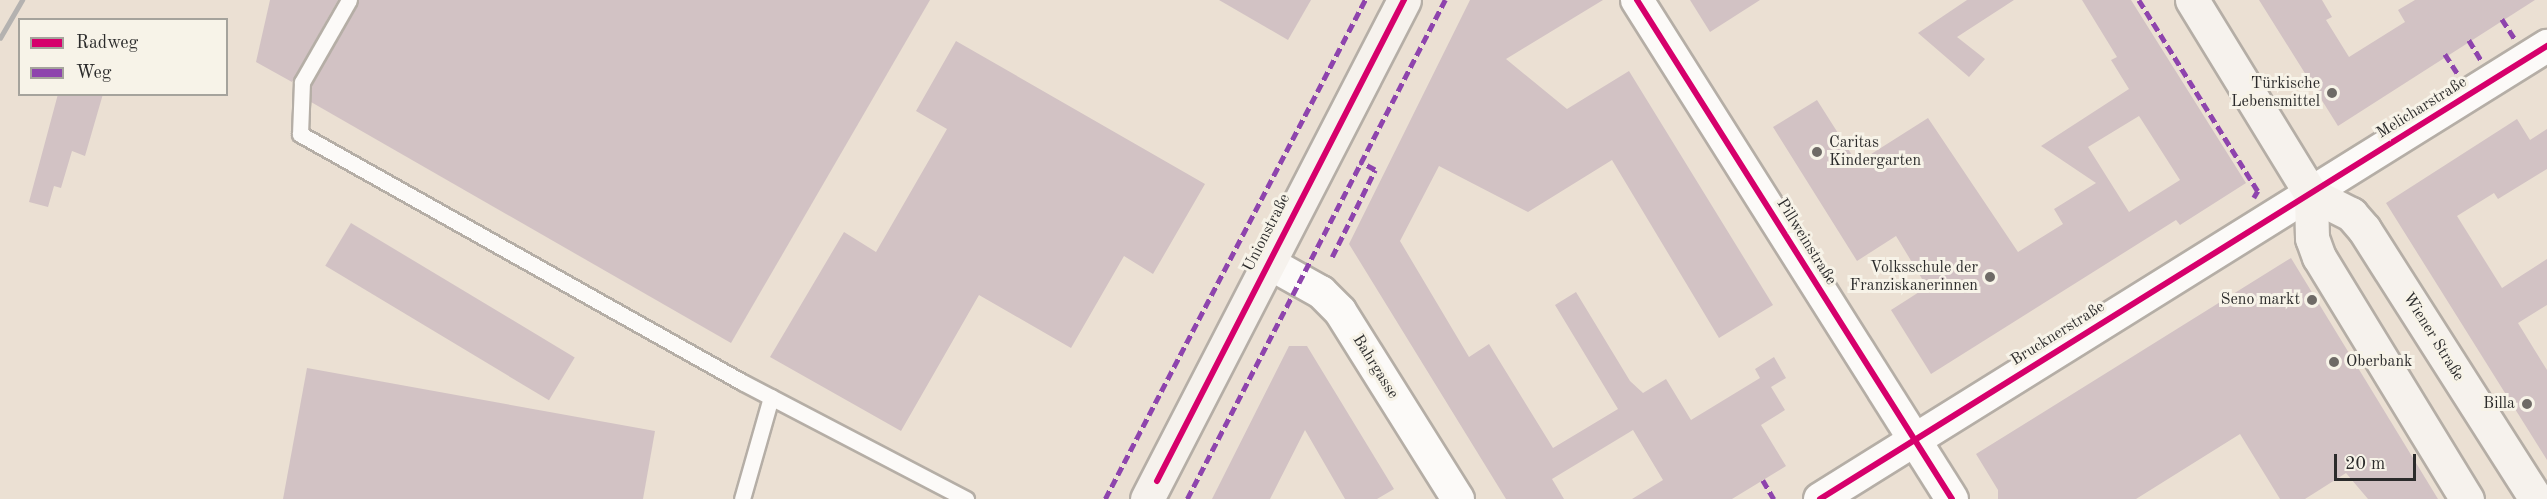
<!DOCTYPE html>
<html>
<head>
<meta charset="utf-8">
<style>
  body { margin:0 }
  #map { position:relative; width:2547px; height:499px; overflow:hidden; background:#ebe0d3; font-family:"Old Standard TT",serif }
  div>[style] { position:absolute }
  .building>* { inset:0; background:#d2c2c4; transform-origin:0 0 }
  .roads { filter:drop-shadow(2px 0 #b5aea6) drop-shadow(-2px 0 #b5aea6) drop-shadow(0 2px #b5aea6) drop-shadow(0 -2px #b5aea6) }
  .service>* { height:15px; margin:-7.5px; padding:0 7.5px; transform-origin:7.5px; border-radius:7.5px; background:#fcfaf8 }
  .minor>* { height:32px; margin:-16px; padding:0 16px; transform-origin:16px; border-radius:16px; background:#fcfaf8 }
  .secondary>* { height:33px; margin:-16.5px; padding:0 16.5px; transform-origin:16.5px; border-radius:16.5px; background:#f6f2ed }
  .rail>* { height:4.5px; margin:-2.25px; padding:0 2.25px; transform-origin:2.25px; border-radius:2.25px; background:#b4b2b0 }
  .quiet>* { height:4.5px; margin-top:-2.25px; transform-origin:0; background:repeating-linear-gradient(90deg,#8e44ad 0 9px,transparent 0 13.5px) }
  .cycleway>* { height:6px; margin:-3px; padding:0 3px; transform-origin:3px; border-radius:3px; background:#d6006c }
  .dots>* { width:16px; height:16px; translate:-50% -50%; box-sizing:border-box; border:3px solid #f7f3e8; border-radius:50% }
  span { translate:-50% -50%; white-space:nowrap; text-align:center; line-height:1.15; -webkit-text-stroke:6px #f7f3e8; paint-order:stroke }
  .poi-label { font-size:16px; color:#2b2b2b }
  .right { translate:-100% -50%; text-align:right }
  .left { translate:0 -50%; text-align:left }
  .street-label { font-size:16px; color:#2b2b2b }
  .legend { position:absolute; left:18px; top:18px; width:210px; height:78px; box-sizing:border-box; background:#f7f3e8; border:2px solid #a5a39c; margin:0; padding:8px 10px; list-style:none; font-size:18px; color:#2b2b2b }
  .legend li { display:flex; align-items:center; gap:12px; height:30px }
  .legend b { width:30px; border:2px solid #a5a39c }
  .scale { position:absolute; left:2334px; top:454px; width:82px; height:27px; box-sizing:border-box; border:3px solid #2b2b2b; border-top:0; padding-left:8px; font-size:18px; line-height:21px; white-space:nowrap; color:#2b2b2b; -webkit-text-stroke:4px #f7f3e8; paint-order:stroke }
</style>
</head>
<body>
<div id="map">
  <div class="building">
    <div style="clip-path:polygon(270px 0,338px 0,292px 82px,256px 62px)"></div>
    <div style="clip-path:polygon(359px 0,930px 0,731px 343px,311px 102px,312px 85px)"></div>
    <div style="clip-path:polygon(1219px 0,1311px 0,1288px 40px)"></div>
    <div style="clip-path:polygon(1470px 0,1603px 0,1506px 59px,1567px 109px,1629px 71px,1773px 305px,1719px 338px,1612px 160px,1528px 212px,1439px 166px,1400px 241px,1469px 357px,1489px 344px,1553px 448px,1618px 409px,1555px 305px,1576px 292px,1630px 381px,1643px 393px,1666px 379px,1691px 420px,1760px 378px,1755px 369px,1774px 357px,1786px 378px,1771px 387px,1785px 410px,1761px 425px,1786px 466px,1732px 499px,1632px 499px,1663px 480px,1633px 430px,1552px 479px,1564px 499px,1506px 499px,1349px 244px)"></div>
    <div style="clip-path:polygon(1690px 0,1760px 0,1710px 32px)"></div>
    <div style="clip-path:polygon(1967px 0,2014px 0,1957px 37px,1985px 59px,1969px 77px,1918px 33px)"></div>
    <div style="clip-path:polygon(evenodd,2082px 0,2131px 0,2246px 183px,2180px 225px,2176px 220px,1931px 374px,1891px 310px,1927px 287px,1896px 236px,1857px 261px,1773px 127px,1817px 100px,1857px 163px,1928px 118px,2018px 252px,2063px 224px,2054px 209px,2096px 183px,2041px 146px,2129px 89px,2111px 60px,2117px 57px,2082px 0,2139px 116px,2180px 180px,2129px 212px,2088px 147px,2139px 116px)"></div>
    <div style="clip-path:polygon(2259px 0,2322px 0,2332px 17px,2326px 20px,2349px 57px,2405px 22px,2398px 10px,2415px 0,2535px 0,2338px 126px)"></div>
    <div style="clip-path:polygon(956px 41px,1205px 184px,1153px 274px,1124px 256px,1071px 348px,979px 295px,901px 431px,770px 357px,844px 232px,876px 252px,947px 129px,916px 111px)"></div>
    <div style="clip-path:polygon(58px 94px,103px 94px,85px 156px,72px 151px,61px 188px,54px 186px,48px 207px,29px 202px)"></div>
    <div style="clip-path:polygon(2517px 119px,2530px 140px,2547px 129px,2547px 169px,2498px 199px,2494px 193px,2457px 216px,2502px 288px,2547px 259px,2547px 305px,2518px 323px,2547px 370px,2547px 460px,2386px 203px)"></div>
    <div style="left:351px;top:223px;width:261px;height:50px;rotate:31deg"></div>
    <div style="clip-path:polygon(2291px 258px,2438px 499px,2368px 499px,2346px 473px,2305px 499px,2280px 499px,2240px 434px,2136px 499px,1998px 499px,1998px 490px,1976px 454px)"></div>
    <div style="clip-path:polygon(1289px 346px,1307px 346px,1394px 489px,1377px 499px,1345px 499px,1305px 430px,1270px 499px,1212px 499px)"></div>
    <div style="clip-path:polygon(307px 368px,655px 431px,643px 499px,283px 499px)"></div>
  </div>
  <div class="roads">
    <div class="service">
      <div style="left:349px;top:0;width:95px;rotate:119.8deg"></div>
      <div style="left:302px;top:82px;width:52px;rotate:92.2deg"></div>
      <div style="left:300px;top:134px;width:507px;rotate:29.3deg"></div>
      <div style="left:742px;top:382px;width:253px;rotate:27.6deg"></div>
      <div style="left:742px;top:499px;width:106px;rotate:-74.1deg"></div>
    </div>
    <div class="minor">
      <div style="left:1637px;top:0;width:590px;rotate:57.74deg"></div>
      <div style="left:1267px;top:262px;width:62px;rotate:29.1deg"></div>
      <div style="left:1321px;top:292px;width:27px;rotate:45deg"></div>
      <div style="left:1340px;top:311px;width:222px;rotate:57.9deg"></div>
      <div style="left:1820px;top:499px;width:857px;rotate:-31.93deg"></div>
    </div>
    <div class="secondary">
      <div style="left:2192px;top:0;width:228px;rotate:58.5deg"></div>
      <div style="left:2311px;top:194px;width:44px;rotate:88.7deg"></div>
      <div style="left:2312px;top:238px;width:20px;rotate:70deg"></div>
      <div style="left:2319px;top:257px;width:284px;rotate:58.6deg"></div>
      <div style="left:2311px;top:194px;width:45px;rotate:26.6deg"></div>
      <div style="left:2351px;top:214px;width:20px;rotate:49deg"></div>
      <div style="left:2364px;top:229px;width:320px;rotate:57.5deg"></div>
      <div style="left:1147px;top:499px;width:561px;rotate:-62.75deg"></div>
    </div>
  </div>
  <div class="rail">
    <div style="left:0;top:38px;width:44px;rotate:-59.9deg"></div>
  </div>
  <div class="quiet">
    <div style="left:2139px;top:0;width:225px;rotate:58.1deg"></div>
    <div style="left:2258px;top:191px;width:8px;rotate:120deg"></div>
    <div style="left:2502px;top:19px;width:24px;rotate:57deg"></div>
    <div style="left:2469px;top:40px;width:23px;rotate:59deg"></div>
    <div style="left:2445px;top:54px;width:24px;rotate:57deg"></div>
    <div style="left:1332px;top:257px;width:97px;rotate:-63.7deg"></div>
    <div style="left:1375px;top:170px;width:17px;rotate:-152deg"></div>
    <div style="left:1763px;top:480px;width:22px;rotate:60deg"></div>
    <div style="left:1105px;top:499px;width:563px;rotate:-62.48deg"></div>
    <div style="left:1187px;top:499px;width:562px;rotate:-62.66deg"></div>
  </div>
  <div class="cycleway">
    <div style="left:1637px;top:0;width:590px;rotate:57.74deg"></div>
    <div style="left:1157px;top:481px;width:541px;rotate:-62.82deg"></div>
    <div style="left:1820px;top:499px;width:857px;rotate:-31.93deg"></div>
  </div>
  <div class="dots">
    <div style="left:2332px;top:93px;background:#6e6a66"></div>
    <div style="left:1817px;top:152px;background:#6e6a66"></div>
    <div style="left:1990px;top:277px;background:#6e6a66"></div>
    <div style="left:2312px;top:300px;background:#6e6a66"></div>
    <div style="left:2334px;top:362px;background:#6e6a66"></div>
    <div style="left:2527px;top:404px;background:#6e6a66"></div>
  </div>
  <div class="poi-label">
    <span class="right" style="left:2320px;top:93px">Türkische<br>Lebensmittel</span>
    <span class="left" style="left:1829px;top:152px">Caritas<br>Kindergarten</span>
    <span class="right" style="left:1978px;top:277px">Volksschule der<br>Franziskanerinnen</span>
    <span class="right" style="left:2300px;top:300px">Seno markt</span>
    <span class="left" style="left:2346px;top:362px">Oberbank</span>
    <span class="right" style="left:2515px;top:404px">Billa</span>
  </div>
  <div class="street-label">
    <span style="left:2422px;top:108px;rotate:-32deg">Melicharstraße</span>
    <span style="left:1267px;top:233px;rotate:-63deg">Unionstraße</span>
    <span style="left:1806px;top:242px;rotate:58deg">Pillweinstraße</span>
    <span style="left:2058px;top:334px;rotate:-32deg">Brucknerstraße</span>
    <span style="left:2433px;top:337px;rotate:58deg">Wiener Straße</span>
    <span style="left:1375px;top:367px;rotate:58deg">Bahrgasse</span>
  </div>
  <ul class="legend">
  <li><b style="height:8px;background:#d6006c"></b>Radweg</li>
  <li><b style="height:8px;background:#8e44ad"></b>Weg</li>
  </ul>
  <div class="scale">20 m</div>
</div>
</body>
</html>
